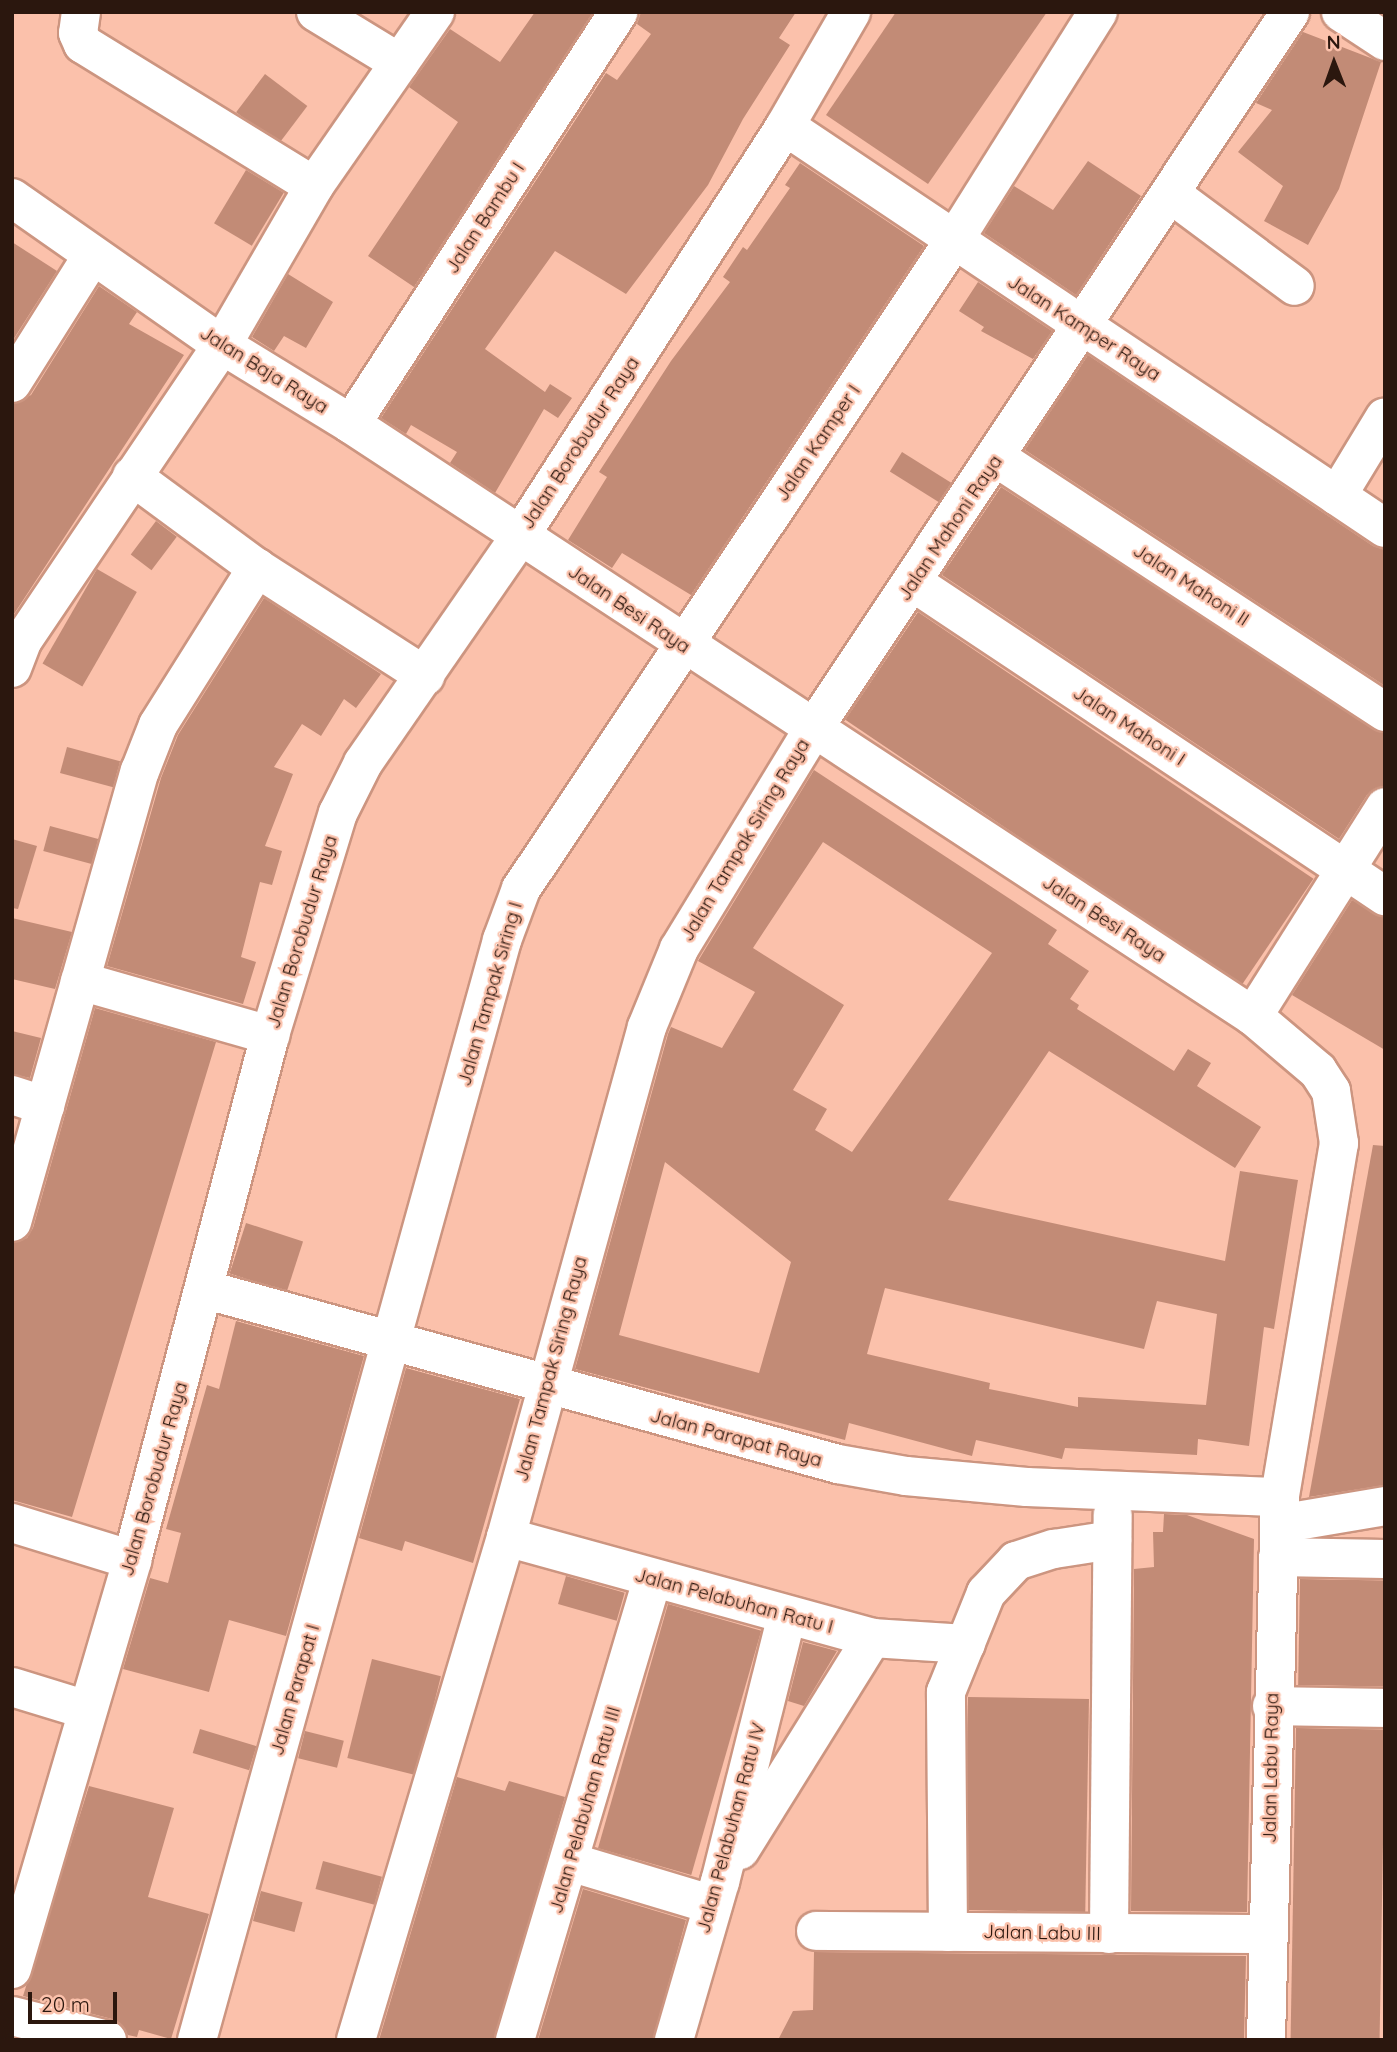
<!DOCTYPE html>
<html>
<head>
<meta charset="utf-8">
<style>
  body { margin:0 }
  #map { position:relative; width:1397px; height:2052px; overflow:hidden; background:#fbc1ab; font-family:Quicksand,sans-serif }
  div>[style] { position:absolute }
  .building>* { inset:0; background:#c28b76; transform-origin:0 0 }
  .roads { filter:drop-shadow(2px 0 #cc9580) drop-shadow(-2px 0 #cc9580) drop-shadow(0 2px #cc9580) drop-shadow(0 -2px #cc9580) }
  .minor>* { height:38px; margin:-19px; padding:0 19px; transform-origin:19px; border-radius:19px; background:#fff }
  span { translate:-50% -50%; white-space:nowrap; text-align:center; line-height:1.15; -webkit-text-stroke:5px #fbc1ab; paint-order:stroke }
  .street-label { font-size:19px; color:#2b170e }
  .frame { position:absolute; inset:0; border:14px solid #2b170e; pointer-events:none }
  .north { position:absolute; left:1299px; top:28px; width:70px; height:70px; -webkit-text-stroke:5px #fbc1ab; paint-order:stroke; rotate:359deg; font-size:19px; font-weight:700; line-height:28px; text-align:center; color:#2b170e }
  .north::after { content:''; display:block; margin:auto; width:24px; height:32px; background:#2b170e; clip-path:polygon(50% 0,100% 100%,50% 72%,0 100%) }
  .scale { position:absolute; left:28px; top:1992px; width:89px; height:32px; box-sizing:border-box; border:4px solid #2b170e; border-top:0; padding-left:9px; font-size:21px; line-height:24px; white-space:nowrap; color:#2b170e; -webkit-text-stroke:5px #fbc1ab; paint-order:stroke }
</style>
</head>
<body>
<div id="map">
  <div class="building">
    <div style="clip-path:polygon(535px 12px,593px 12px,414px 287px,368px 256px,458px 122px,409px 87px,450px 29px,500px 62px)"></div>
    <div style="clip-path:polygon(641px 12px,796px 12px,779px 38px,790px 45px,743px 119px,708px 185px,626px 294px,555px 251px,485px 349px,545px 392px,550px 384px,572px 398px,558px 418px,544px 409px,495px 493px,450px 463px,457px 452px,411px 425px,406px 434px,381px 418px,606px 73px,617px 80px,651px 34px,637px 24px)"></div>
    <div style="clip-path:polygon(896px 12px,1047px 12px,928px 184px,826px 115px)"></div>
    <div style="clip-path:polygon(1303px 32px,1381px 62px,1339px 189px,1308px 245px,1264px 221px,1283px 186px,1238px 152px,1272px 110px,1256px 103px)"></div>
    <div style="left:265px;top:74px;width:53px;height:48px;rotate:37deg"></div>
    <div style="clip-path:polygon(1088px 161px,1141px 196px,1076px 295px,984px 233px,1014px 186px,1053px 210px)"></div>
    <div style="clip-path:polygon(800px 163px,924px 246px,691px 595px,622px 553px,612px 568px,568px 540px,607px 477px,599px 472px,671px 361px,730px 282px,723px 277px,743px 247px,747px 250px,790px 188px,785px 185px)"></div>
    <div style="left:246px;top:170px;width:44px;height:62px;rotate:31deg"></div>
    <div style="clip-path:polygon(12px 242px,57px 271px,13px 340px,12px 340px)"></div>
    <div style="clip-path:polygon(288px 274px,333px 302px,306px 348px,284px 336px,274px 351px,252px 337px)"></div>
    <div style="clip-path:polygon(978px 282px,1052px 331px,1033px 359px,981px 331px,984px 327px,959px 311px)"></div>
    <div style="clip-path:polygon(99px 286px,137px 312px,129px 324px,184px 355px,12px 617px,12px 405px,31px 395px)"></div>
    <div style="clip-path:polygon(1088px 355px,1373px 546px,1385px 550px,1385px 686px,1025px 450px)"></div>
    <div style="left:902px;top:452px;width:58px;height:23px;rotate:32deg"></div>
    <div style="clip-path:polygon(1001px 487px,1385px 734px,1385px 785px,1367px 795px,1339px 839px,942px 575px)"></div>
    <div style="left:156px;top:521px;width:26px;height:42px;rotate:37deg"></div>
    <div style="left:97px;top:569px;width:46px;height:109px;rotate:30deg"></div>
    <div style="clip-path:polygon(264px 598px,381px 674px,356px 708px,344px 699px,321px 736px,302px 724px,274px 767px,293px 774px,265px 846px,282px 851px,272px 885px,260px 882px,241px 957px,256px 962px,243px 1004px,107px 966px,161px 778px,178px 735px)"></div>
    <div style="left:918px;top:612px;width:477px;height:130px;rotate:34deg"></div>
    <div style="left:67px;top:747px;width:55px;height:27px;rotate:15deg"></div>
    <div style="clip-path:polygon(evenodd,814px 770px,1057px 930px,1048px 944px,1089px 971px,1070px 999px,1079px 1005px,1077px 1009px,1174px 1071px,1188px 1049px,1211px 1063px,1197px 1086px,1261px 1127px,1235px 1168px,1049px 1051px,948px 1200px,1225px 1261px,1240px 1171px,1298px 1180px,1274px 1329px,1264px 1327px,1249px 1446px,1198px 1439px,1197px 1455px,1065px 1448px,1062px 1459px,976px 1440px,972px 1456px,849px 1423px,845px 1440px,575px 1369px,668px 1034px,671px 1027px,722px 1048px,755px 992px,698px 961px,814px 770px,823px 842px,992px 953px,852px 1152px,815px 1130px,827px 1109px,793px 1090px,844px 1005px,753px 948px,823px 842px,814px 770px,665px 1162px,791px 1262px,759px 1373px,619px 1335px,665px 1162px,814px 770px,885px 1288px,1144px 1349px,1157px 1301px,1217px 1314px,1206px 1405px,1078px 1397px,1078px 1407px,989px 1389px,990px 1383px,867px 1354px,885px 1288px)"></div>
    <div style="left:50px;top:826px;width:50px;height:26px;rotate:15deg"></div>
    <div style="clip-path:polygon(12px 839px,37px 846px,18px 909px,12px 908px)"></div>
    <div style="clip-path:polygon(1352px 900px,1385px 918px,1385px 1050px,1292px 995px)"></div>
    <div style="clip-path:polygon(12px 918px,72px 932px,55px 989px,12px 979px)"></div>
    <div style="clip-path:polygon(95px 1008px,216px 1042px,72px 1517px,12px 1500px,12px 1243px,27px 1238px,33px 1228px)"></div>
    <div style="clip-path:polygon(12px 1031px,41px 1038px,30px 1078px,12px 1074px)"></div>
    <div style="clip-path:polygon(1373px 1145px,1385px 1146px,1385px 1485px,1309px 1497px)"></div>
    <div style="left:246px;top:1223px;width:60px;height:53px;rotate:18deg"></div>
    <div style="clip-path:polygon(236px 1321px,364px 1356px,286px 1636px,229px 1620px,209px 1692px,123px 1669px,150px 1578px,168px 1583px,181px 1533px,166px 1529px,207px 1385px,219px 1389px)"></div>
    <div style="clip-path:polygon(406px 1368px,520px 1399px,473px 1563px,405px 1541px,402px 1551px,359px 1538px)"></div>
    <div style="clip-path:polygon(1164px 1514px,1187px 1515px,1254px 1539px,1247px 1912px,1131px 1911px,1134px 1569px,1154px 1567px,1153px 1532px,1163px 1532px)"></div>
    <div style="left:566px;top:1576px;width:61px;height:29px;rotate:16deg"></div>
    <div style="left:1300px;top:1579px;width:85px;height:106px;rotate:1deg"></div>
    <div style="left:668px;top:1604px;width:97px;height:254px;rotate:16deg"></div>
    <div style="clip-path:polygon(803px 1642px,837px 1651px,804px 1706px,788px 1701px)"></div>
    <div style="left:372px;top:1659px;width:71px;height:102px;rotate:14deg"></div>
    <div style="left:968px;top:1697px;width:121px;height:213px;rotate:1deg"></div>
    <div style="left:1296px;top:1728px;width:89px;height:312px;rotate:1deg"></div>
    <div style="left:200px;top:1729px;width:59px;height:25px;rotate:17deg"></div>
    <div style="left:305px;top:1731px;width:40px;height:28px;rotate:14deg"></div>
    <div style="clip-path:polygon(457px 1777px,505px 1791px,509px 1781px,565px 1797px,494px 2040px,379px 2040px)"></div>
    <div style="clip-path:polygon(89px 1786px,174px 1808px,148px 1897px,209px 1914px,171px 2039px,139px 2030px,137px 2037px,128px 2035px,112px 2019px,23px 1996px)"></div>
    <div style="left:323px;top:1861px;width:61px;height:29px;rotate:15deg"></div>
    <div style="clip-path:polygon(583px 1889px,686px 1920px,653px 2040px,538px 2040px)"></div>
    <div style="left:261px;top:1891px;width:43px;height:31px;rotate:15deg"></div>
    <div style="clip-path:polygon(814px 1952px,1246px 1956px,1244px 2040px,778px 2040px,793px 2011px,813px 2010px)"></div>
  </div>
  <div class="roads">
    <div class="minor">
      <div style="left:81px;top:12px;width:21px;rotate:98deg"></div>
      <div style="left:78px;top:33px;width:12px;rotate:66deg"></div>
      <div style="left:83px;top:44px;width:271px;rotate:31.6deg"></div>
      <div style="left:316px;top:12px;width:98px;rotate:31.3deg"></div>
      <div style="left:1341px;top:12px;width:53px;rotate:33.4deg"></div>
      <div style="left:785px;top:126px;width:722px;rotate:33.82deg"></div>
      <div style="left:1171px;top:194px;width:154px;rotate:36.6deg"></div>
      <div style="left:12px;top:198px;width:256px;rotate:35deg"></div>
      <div style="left:222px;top:345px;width:151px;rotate:31.5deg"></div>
      <div style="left:351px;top:424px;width:1079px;rotate:33.28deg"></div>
      <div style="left:1253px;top:1016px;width:85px;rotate:40.2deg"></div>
      <div style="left:1318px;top:1071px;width:24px;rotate:57deg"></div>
      <div style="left:1331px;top:1091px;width:53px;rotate:81.3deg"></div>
      <div style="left:1339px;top:1143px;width:359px;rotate:99.5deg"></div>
      <div style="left:1280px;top:1497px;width:543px;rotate:91.48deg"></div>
      <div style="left:12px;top:383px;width:150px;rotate:-57.8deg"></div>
      <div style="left:351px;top:424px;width:491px;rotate:-57deg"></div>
      <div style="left:997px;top:458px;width:464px;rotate:33.2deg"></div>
      <div style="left:132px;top:476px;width:155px;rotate:36.4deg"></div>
      <div style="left:257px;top:568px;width:200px;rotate:32.7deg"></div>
      <div style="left:1337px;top:496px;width:92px;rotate:-58.7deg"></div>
      <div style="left:914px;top:583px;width:566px;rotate:33.61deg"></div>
      <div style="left:12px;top:668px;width:30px;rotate:-69deg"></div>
      <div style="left:23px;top:640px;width:356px;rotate:-56deg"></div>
      <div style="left:222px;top:345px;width:184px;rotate:-59.9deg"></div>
      <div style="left:314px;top:186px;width:212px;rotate:-55.2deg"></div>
      <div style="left:80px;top:981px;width:198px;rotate:15.9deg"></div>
      <div style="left:1253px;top:1016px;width:247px;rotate:-57.7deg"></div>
      <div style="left:12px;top:1095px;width:35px;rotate:18deg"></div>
      <div style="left:12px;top:1222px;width:469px;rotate:-74.2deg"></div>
      <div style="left:140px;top:771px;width:49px;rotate:-68.6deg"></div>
      <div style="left:158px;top:725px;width:186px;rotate:-57.8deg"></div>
      <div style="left:207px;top:1290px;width:655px;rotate:15.42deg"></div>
      <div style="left:838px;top:1464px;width:69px;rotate:10deg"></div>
      <div style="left:906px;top:1476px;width:121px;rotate:5.2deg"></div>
      <div style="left:1027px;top:1487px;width:253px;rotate:2.3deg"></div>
      <div style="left:12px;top:1523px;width:126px;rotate:17.1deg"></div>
      <div style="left:1279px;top:1524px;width:108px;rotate:-9.6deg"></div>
      <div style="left:506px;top:1537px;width:380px;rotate:15.4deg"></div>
      <div style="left:872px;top:1638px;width:94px;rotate:3.7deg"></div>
      <div style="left:1278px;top:1557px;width:107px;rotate:1.1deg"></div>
      <div style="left:12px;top:1687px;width:78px;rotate:17deg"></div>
      <div style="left:1272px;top:1706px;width:113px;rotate:1deg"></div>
      <div style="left:740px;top:1850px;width:250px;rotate:-58.1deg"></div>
      <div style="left:570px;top:1862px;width:149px;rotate:16.7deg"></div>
      <div style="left:816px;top:1931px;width:452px;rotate:0.4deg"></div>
      <div style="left:948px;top:1932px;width:240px;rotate:-90.5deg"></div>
      <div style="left:946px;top:1692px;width:107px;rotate:-68deg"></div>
      <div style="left:986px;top:1593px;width:44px;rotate:-46.8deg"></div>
      <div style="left:1016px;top:1561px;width:40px;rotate:-18deg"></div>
      <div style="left:1054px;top:1549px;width:59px;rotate:-8.8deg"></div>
      <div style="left:1109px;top:1934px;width:419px;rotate:-89.5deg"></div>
      <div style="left:12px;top:1969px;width:426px;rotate:-73.6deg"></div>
      <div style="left:132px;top:1560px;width:543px;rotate:-75.27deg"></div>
      <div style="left:270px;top:1035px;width:232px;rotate:-73deg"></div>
      <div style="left:338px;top:813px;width:56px;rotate:-63.4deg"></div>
      <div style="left:363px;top:763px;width:276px;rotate:-55.3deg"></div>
      <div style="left:520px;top:536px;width:488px;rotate:-57.1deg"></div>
      <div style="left:785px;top:126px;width:132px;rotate:-59.9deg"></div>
      <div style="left:12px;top:2016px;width:98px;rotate:14.2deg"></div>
      <div style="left:197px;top:2040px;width:1142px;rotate:-74.5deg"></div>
      <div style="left:502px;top:940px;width:54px;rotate:-69.6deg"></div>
      <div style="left:521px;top:889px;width:778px;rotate:-56.27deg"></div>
      <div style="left:953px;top:242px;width:272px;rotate:-57.8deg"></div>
      <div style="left:356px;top:2040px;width:525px;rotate:-73.39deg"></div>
      <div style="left:506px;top:1537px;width:529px;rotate:-74.55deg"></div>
      <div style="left:647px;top:1027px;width:84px;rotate:-67.7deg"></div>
      <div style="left:679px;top:949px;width:259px;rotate:-58.6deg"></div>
      <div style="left:814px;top:728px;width:860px;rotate:-56.38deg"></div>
      <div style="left:515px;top:2040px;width:480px;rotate:-73.4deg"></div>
      <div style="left:674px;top:2040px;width:165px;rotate:-73.8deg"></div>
      <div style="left:720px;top:1882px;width:275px;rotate:-75.9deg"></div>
    </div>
  </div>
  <div class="street-label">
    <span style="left:485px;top:218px;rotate:-57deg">Jalan Bambu I</span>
    <span style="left:1084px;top:328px;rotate:33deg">Jalan Kamper Raya</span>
    <span style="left:264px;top:370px;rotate:32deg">Jalan Baja Raya</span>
    <span style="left:580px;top:443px;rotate:-57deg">Jalan Borobudur Raya</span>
    <span style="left:818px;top:443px;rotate:-56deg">Jalan Kamper I</span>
    <span style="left:950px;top:528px;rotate:-56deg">Jalan Mahoni Raya</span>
    <span style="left:1191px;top:585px;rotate:33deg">Jalan Mahoni II</span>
    <span style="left:629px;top:609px;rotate:34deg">Jalan Besi Raya</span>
    <span style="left:1129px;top:726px;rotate:33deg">Jalan Mahoni I</span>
    <span style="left:745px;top:840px;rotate:-59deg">Jalan Tampak Siring Raya</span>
    <span style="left:1104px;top:919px;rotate:33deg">Jalan Besi Raya</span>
    <span style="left:302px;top:932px;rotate:-73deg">Jalan Borobudur Raya</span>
    <span style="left:490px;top:994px;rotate:-74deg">Jalan Tampak Siring I</span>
    <span style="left:551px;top:1369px;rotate:-75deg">Jalan Tampak Siring Raya</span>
    <span style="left:736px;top:1438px;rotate:15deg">Jalan Parapat Raya</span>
    <span style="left:154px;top:1479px;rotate:-74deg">Jalan Borobudur Raya</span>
    <span style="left:734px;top:1601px;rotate:15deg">Jalan Pelabuhan Ratu I</span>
    <span style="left:295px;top:1690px;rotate:-74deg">Jalan Parapat I</span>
    <span style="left:1271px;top:1768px;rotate:-89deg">Jalan Labu Raya</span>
    <span style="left:585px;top:1810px;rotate:-74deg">Jalan Pelabuhan Ratu III</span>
    <span style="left:731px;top:1828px;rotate:-75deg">Jalan Pelabuhan Ratu IV</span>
    <span style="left:1042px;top:1933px;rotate:1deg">Jalan Labu III</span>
  </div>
  <div class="frame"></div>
  <div class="north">N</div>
  <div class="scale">20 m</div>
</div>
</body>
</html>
